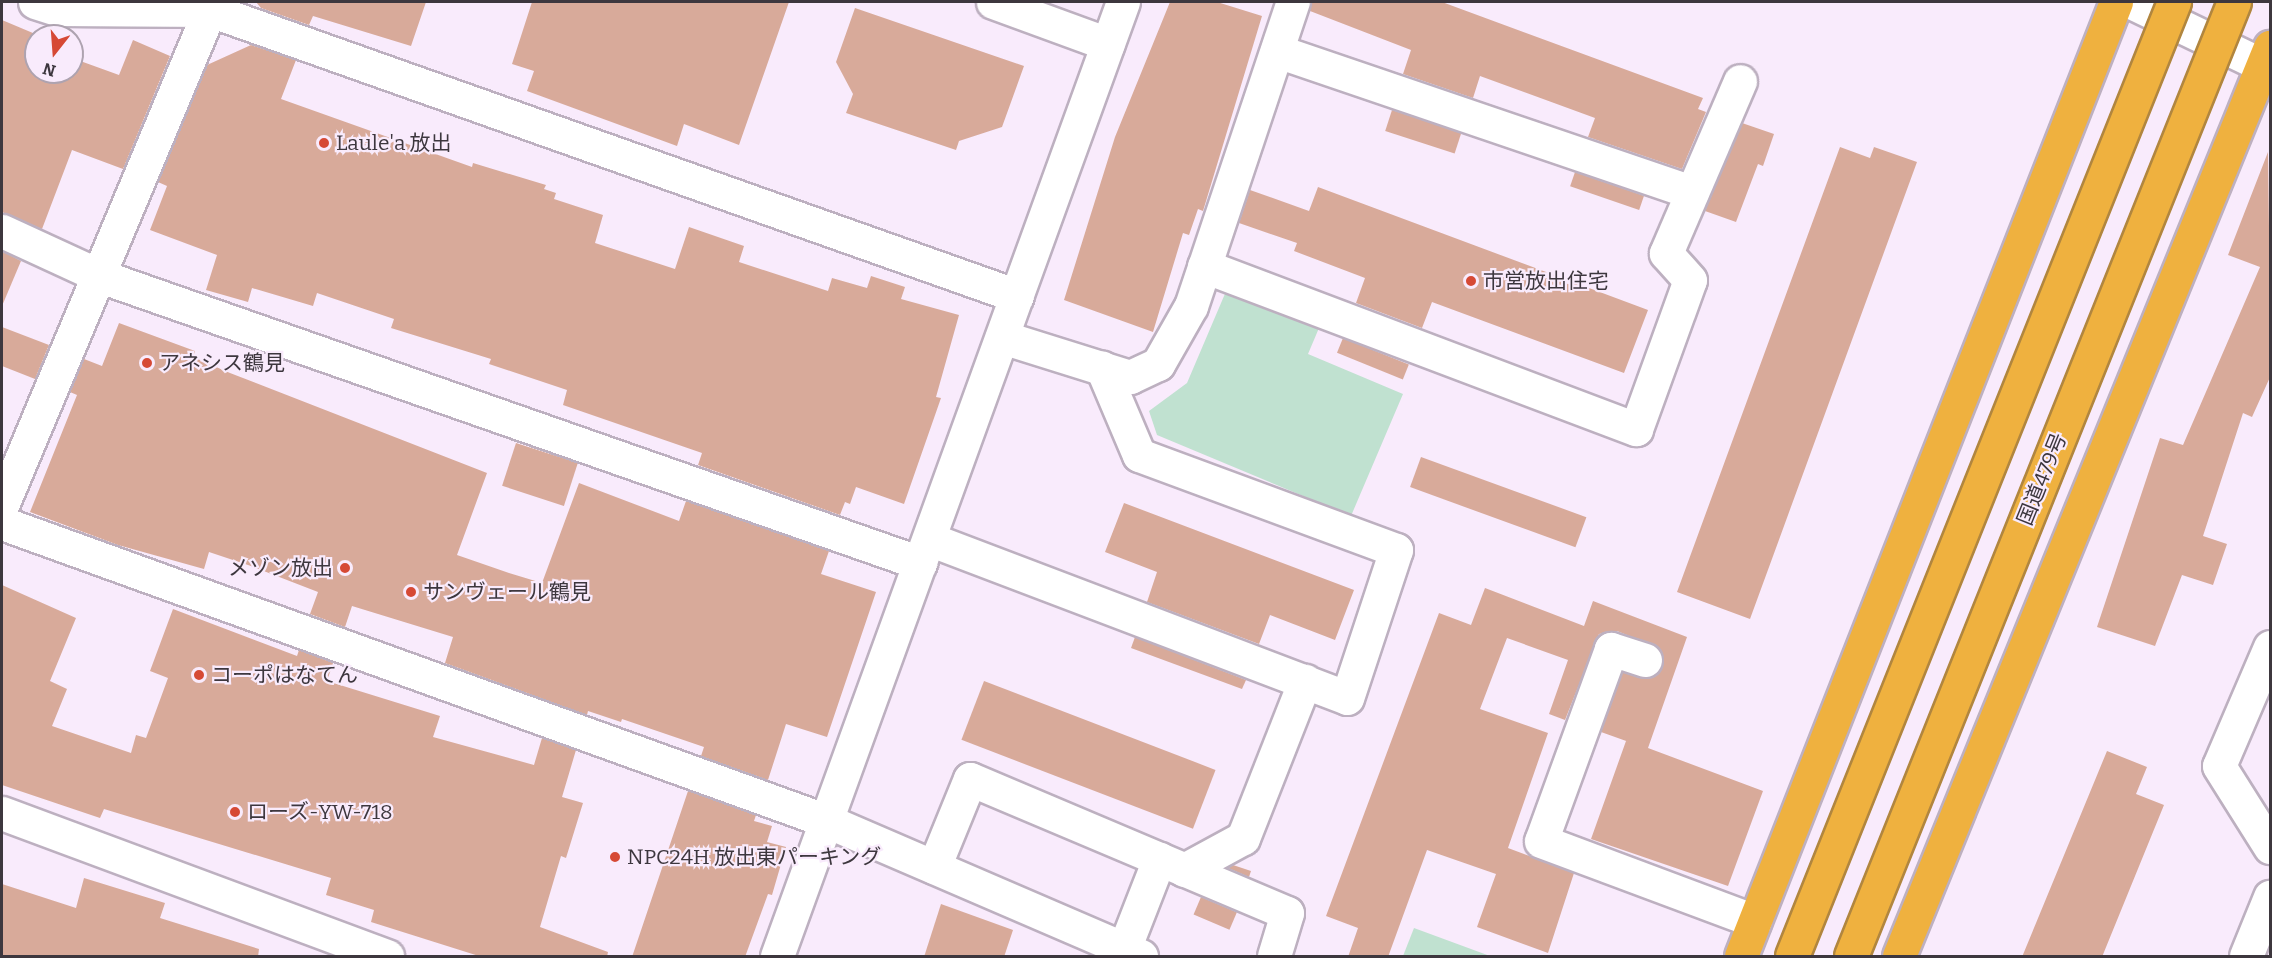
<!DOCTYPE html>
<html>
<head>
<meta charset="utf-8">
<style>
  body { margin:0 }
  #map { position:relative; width:2272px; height:958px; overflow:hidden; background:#f9ebfc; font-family:Bitter,"Noto Sans JP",serif }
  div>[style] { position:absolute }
  .green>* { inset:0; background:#c0e1d0 }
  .building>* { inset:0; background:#d8aa9a; transform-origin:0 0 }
  .roads { filter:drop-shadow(2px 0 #bdb0c0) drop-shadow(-2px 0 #bdb0c0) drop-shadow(0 2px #bdb0c0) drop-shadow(0 -2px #bdb0c0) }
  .minor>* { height:33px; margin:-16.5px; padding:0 16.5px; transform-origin:16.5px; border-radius:16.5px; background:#fff }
  .highway>* { height:33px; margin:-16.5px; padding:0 16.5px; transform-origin:16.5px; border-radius:16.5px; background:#efb13f }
  .bridges { filter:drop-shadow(2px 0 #b1863f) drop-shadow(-2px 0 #b1863f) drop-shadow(0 2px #b1863f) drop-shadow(0 -2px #b1863f) }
  .highway-bridge>* { height:33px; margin:-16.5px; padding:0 16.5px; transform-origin:16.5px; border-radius:16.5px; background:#efb13f }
  .dots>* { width:16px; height:16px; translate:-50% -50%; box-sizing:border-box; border:3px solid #f9ebfc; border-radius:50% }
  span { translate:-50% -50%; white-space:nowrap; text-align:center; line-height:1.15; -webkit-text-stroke:4.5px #f9ebfc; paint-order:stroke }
  .poi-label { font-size:21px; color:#3d373e }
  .left { translate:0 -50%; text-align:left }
  .right { translate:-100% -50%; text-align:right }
  .street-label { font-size:21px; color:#3d373e }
  .frame { position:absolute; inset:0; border:3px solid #3d373e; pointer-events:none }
  .north { position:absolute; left:24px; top:24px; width:60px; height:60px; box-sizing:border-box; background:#f9ebfc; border:2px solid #aea3b0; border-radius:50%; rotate:197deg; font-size:16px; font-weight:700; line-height:24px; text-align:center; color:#3d373e }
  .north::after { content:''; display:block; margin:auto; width:21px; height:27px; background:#d64935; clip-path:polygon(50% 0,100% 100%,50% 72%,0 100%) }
</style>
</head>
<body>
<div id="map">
  <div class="green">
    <div style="clip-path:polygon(1227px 289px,1319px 328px,1308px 354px,1403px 394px,1351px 516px,1157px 435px,1149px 411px,1187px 383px)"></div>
    <div style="clip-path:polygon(1414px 928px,1490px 956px,1403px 956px)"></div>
  </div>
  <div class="building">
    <div style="clip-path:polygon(256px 2px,426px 2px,411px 46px,313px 16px,309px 25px,261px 8px)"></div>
    <div style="clip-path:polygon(532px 2px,789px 2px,739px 145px,684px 124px,677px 146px,527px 91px,534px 71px,512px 64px)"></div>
    <div style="clip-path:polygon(1170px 2px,1217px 2px,1262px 16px,1203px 211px,1198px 209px,1189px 235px,1183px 233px,1153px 332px,1064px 300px,1115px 137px)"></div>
    <div style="clip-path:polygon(1311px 2px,1442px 2px,1703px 98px,1698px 109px,1706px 112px,1682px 169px,1588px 137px,1595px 118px,1480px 76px,1473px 98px,1403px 74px,1411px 50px,1310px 11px)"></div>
    <div style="clip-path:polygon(855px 8px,1024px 66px,1002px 127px,959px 141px,956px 150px,846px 113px,853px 94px,836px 62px)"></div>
    <div style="clip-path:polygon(2px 20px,40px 36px,36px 36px,36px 72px,72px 72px,72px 58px,119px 75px,133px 40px,170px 56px,123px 169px,72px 150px,42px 229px,2px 212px)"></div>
    <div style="clip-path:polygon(251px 45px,296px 60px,281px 99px,472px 167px,473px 163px,546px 185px,544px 189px,556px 193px,554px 199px,603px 215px,595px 243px,675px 269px,689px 227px,744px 246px,739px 262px,828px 291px,832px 278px,867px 288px,871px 276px,905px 287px,901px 299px,959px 315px,936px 397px,941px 398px,904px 504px,856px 487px,850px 504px,845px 502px,840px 515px,698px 465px,702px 453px,563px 405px,567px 390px,489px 364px,491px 359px,391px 328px,394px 319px,317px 293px,313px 306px,252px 288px,248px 302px,206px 290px,217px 255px,150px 230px,167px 186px,158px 182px,207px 65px)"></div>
    <div style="left:1392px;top:110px;width:73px;height:22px;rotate:18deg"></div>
    <div style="clip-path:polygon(1742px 123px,1774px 134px,1763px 166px,1758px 164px,1736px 222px,1705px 211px)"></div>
    <div style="clip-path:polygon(1840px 147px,1870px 158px,1874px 147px,1917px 162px,1750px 619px,1677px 592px)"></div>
    <div style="clip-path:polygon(2268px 152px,2271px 375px,2252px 417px,2243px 413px,2203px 536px,2227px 544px,2213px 585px,2182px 575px,2155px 646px,2097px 627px,2160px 438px,2183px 445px,2260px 267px,2228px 255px)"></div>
    <div style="left:1575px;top:172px;width:73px;height:15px;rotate:19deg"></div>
    <div style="clip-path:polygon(1318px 187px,1648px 310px,1624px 373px,1432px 302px,1422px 328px,1356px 303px,1365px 278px,1294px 251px,1297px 243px,1239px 223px,1250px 190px,1309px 211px)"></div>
    <div style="clip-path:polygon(2px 251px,21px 261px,2px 306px)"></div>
    <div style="clip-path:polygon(119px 323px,195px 351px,193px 357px,230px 373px,487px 473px,457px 555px,509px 573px,542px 583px,579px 483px,679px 521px,686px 501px,829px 551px,821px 574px,876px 592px,827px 737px,786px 724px,768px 780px,701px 756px,704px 747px,622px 719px,621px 722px,588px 711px,587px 715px,445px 663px,453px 637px,352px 606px,345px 627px,310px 614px,318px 592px,251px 566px,209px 552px,204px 569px,118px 545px,30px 512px,77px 395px,70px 392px,84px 359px,102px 366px)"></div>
    <div style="clip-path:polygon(2px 327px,49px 345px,35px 379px,2px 366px)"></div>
    <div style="left:1343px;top:338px;width:71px;height:16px;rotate:22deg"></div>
    <div style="left:516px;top:443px;width:65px;height:45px;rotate:18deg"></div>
    <div style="left:1421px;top:457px;width:176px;height:32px;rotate:20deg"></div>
    <div style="clip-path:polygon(1124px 503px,1354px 590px,1335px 640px,1270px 615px,1259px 644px,1147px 602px,1157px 572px,1105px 552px)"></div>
    <div style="clip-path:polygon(2px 585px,76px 618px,50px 681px,67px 689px,52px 726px,131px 753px,136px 735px,146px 738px,168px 678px,150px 671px,173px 609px,297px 656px,299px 650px,333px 663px,327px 681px,440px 716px,433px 737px,534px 765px,542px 738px,576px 750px,562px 797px,583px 803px,566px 858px,561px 856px,540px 927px,608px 952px,607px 957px,482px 957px,371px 922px,374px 910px,326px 895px,331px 878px,104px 809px,100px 818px,2px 785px)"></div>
    <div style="clip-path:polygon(1485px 588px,1584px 626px,1593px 601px,1687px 637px,1648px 748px,1763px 791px,1728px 886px,1591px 839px,1626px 741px,1629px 742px,1601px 732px,1622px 672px,1640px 678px,1657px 674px,1663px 665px,1659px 648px,1617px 631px,1599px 634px,1565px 720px,1549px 714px,1568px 660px,1507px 638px,1480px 709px,1548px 733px,1508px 848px,1574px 873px,1548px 953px,1477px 927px,1496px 874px,1427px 850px,1388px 957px,1348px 957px,1358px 928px,1326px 916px,1439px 613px,1471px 625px)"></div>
    <div style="clip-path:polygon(1135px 637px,1246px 680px,1242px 689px,1131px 648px)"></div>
    <div style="left:984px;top:681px;width:248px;height:63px;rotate:21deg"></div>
    <div style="clip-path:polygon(2107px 751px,2147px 767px,2136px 794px,2164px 805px,2102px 957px,2022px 957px)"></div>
    <div style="clip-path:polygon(688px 791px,756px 815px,754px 821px,772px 826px,767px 842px,786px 847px,772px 895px,768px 894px,745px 957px,632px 957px)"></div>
    <div style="clip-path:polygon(1233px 865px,1251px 871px,1249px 877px,1228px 868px)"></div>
    <div style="clip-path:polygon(84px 878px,165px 903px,160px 918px,259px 949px,258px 957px,2px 957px,2px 884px,76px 908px)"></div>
    <div style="left:1201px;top:897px;width:39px;height:19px;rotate:23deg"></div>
    <div style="clip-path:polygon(941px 904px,1013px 930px,1004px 957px,924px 957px)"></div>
  </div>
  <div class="roads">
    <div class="minor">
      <div style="left:35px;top:2px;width:23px;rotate:18deg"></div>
      <div style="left:57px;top:9px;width:153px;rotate:0.4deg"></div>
      <div style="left:210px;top:10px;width:856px;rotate:19.51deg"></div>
      <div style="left:993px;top:2px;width:122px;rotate:20.1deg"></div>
      <div style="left:2131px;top:2px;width:154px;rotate:25.7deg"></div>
      <div style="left:1277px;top:51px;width:438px;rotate:18.8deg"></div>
      <div style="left:2px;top:231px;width:108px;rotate:24.7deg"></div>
      <div style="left:100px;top:276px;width:869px;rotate:19.29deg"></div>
      <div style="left:1204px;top:266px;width:462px;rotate:20.7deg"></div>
      <div style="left:1636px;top:429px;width:158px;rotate:-70.1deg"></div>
      <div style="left:1690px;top:280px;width:36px;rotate:-132deg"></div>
      <div style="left:1666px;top:253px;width:187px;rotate:-66.7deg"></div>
      <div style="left:1002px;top:337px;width:134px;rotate:17.4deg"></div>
      <div style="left:1130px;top:377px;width:31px;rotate:-25deg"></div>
      <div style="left:1158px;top:364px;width:67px;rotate:-60.4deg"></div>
      <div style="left:1191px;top:306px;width:321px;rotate:-71.5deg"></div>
      <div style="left:2px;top:505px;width:545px;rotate:-67.24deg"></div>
      <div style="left:2px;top:523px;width:877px;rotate:19.86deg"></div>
      <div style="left:827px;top:821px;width:342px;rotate:23.3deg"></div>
      <div style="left:929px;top:539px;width:447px;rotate:20.8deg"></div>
      <div style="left:1347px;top:698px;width:156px;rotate:-71.7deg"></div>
      <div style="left:1396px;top:550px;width:274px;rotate:-159.7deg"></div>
      <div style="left:1139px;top:455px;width:95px;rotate:-113deg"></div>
      <div style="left:2270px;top:647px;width:129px;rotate:113.2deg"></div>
      <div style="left:2219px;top:766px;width:96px;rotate:57.8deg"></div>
      <div style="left:1645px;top:660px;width:36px;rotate:-162deg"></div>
      <div style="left:1611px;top:649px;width:204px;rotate:110deg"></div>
      <div style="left:1541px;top:841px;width:228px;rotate:20.5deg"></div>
      <div style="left:2px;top:813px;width:411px;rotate:20.4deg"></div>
      <div style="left:934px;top:867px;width:95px;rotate:-67.8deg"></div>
      <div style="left:970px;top:779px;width:344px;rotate:22.9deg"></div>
      <div style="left:1287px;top:913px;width:45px;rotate:106.8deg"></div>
      <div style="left:1184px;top:870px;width:67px;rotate:-28.5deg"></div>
      <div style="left:1243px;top:838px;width:169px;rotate:-68.5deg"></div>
      <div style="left:1124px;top:949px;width:97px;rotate:-68.7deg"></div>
      <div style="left:777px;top:956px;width:1015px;rotate:-70.07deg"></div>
      <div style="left:2246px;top:956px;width:64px;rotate:-67.9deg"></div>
    </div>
    <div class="highway">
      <div style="left:1741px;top:956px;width:1025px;rotate:-68.54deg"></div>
      <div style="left:1899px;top:956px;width:982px;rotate:-67.8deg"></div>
    </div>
  </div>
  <div class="bridges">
    <div class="highway-bridge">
      <div style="left:1792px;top:956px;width:1028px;rotate:-68.18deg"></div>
      <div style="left:1851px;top:956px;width:1028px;rotate:-68.13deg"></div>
    </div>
  </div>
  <div class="dots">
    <div style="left:324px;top:143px;background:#d64935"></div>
    <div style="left:1471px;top:281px;background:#d64935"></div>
    <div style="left:147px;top:363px;background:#d64935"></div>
    <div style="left:345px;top:568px;background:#d64935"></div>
    <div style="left:411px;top:592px;background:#d64935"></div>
    <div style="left:199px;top:675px;background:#d64935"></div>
    <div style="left:235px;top:812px;background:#d64935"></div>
    <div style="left:615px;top:857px;background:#d64935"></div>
  </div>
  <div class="poi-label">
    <span class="left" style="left:336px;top:143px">Laule'a 放出</span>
    <span class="left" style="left:1483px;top:281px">市営放出住宅</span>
    <span class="left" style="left:159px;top:363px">アネシス鶴見</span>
    <span class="right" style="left:333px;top:568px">メゾン放出</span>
    <span class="left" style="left:423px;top:592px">サンヴェール鶴見</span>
    <span class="left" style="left:211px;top:675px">コーポはなてん</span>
    <span class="left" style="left:247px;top:812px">ローズ-YW-718</span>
    <span class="left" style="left:627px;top:857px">NPC24H 放出東パーキング</span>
  </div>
  <div class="street-label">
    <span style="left:2042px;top:479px;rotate:-68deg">国道479号</span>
  </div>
  <div class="frame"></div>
  <div class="north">N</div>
</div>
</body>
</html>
